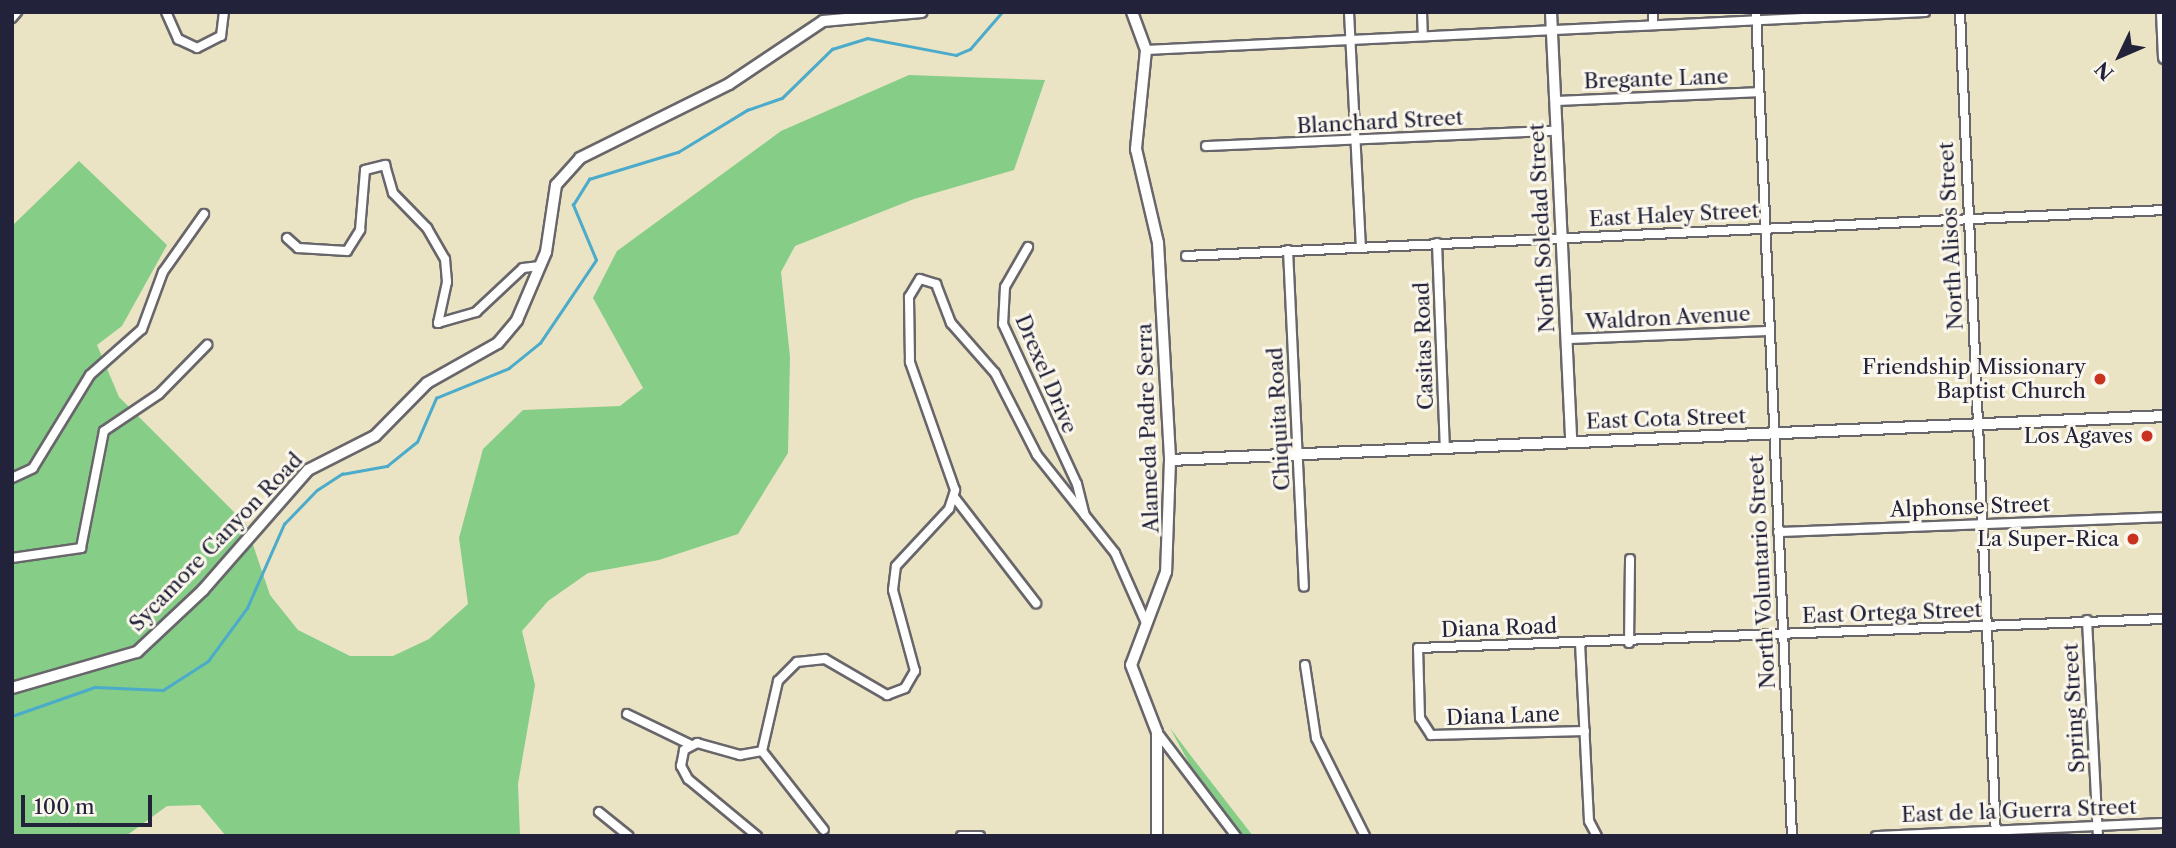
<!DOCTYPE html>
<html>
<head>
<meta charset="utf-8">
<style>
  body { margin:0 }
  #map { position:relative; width:2176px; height:848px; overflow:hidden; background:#eae4c4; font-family:"Libre Caslon Text",serif }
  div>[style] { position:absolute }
  .green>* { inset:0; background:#86cd87 }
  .stream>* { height:2.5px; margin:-1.25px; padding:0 1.25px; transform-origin:1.25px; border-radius:1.25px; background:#4cabca }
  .roads { filter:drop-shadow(2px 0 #68666b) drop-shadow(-2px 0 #68666b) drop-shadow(0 2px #68666b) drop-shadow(0 -2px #68666b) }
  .minor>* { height:8px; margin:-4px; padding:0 4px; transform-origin:4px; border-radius:4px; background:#fff }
  .tertiary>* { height:10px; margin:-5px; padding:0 5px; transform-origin:5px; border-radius:5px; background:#fff }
  .secondary>* { height:10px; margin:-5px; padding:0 5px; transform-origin:5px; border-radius:5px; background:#fff }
  .dots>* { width:19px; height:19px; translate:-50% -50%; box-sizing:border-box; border:4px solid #fbf7ec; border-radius:50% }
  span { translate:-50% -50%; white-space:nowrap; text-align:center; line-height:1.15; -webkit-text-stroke:6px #fbf7ec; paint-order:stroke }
  .street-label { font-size:21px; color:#22223b }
  .poi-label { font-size:21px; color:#22223b }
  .right { translate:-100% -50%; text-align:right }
  .frame { position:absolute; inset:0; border:14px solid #22223b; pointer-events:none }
  .north { position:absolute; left:2085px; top:21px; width:70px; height:70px; -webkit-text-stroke:5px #fbf7ec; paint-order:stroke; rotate:226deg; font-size:19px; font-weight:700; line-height:28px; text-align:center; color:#22223b }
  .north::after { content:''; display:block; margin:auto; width:24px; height:32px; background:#22223b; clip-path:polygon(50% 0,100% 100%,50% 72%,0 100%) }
  .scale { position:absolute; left:21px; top:795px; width:131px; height:32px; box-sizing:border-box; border:4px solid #22223b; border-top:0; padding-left:9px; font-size:21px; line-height:24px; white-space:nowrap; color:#22223b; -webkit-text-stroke:5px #fbf7ec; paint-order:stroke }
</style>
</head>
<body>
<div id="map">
  <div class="green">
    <div style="clip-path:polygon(909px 75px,1045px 80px,1014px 170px,914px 199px,795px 246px,781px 272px,790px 357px,788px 453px,738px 534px,659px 560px,588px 573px,548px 601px,522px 631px,535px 685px,518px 784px,520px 836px,226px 836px,200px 805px,167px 806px,126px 836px,12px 836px,12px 226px,79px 161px,167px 245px,122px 326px,97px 345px,119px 397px,246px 524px,270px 595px,298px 630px,350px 656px,393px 656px,429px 639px,468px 604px,459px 538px,483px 449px,523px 410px,620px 406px,643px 388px,593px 298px,617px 251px,781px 131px)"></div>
    <div style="clip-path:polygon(1170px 728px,1191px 756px,1253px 836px,1243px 836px,1201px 785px)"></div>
  </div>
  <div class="stream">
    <div style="left:12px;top:716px;width:88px;rotate:-19.3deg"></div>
    <div style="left:95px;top:687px;width:68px;rotate:2.5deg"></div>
    <div style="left:163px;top:690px;width:54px;rotate:-32.8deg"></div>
    <div style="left:208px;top:661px;width:66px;rotate:-53.7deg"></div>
    <div style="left:247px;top:608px;width:92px;rotate:-66.2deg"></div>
    <div style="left:284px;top:524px;width:47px;rotate:-45.9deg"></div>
    <div style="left:317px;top:490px;width:30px;rotate:-33deg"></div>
    <div style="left:342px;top:474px;width:46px;rotate:-10.1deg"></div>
    <div style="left:387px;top:466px;width:38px;rotate:-39deg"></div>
    <div style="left:417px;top:442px;width:48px;rotate:-66.6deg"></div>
    <div style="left:436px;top:398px;width:79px;rotate:-22.3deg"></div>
    <div style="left:509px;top:368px;width:40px;rotate:-39deg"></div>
    <div style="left:540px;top:343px;width:100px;rotate:-56deg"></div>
    <div style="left:596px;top:260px;width:60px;rotate:-112.7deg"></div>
    <div style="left:573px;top:205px;width:31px;rotate:-58deg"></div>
    <div style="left:589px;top:179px;width:93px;rotate:-16.9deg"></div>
    <div style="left:678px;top:152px;width:81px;rotate:-31.3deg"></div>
    <div style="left:747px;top:110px;width:37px;rotate:-19deg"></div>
    <div style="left:782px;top:98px;width:70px;rotate:-44.4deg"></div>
    <div style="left:832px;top:49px;width:37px;rotate:-17deg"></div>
    <div style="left:867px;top:38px;width:91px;rotate:10.8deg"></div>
    <div style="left:956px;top:55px;width:15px;rotate:-23deg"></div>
    <div style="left:970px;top:49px;width:49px;rotate:-49.1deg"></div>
  </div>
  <div class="roads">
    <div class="minor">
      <div style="left:166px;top:12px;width:30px;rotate:66deg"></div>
      <div style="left:178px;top:39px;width:21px;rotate:25deg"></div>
      <div style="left:197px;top:48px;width:27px;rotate:-27deg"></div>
      <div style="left:221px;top:36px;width:24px;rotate:-83deg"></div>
      <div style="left:1349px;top:12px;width:234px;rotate:87.1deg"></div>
      <div style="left:1422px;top:12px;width:24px;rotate:88deg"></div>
      <div style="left:1653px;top:12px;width:13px;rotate:90deg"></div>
      <div style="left:1756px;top:12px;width:825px;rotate:87.5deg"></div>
      <div style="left:1960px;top:12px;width:825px;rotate:87.5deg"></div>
      <div style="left:12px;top:18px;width:8px;rotate:-50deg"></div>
      <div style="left:1146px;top:50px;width:780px;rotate:-2.79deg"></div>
      <div style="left:1555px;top:101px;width:203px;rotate:-2.5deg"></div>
      <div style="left:1206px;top:146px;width:350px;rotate:-2.5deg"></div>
      <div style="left:287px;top:238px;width:15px;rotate:42deg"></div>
      <div style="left:298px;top:248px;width:49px;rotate:3.5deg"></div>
      <div style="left:347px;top:251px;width:25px;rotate:-58deg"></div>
      <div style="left:360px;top:230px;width:60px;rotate:-85.2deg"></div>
      <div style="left:365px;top:170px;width:21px;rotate:-14deg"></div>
      <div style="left:385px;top:165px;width:29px;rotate:74deg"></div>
      <div style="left:393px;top:193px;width:49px;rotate:45.8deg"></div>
      <div style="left:427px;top:228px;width:36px;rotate:60deg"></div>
      <div style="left:445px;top:259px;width:23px;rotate:85deg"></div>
      <div style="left:447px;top:282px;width:42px;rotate:102.4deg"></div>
      <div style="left:438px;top:323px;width:40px;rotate:-16deg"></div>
      <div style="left:476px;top:312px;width:64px;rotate:-43.1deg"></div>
      <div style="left:523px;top:268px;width:17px;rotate:-7deg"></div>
      <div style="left:1437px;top:243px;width:205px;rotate:87.8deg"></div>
      <div style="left:1028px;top:247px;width:46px;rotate:119.9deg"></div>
      <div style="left:1005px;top:287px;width:37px;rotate:93deg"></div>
      <div style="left:1003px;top:324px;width:176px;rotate:65.2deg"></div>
      <div style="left:1077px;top:484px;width:32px;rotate:76deg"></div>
      <div style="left:1288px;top:250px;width:337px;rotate:87.3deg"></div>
      <div style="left:1186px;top:256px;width:979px;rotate:-2.69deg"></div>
      <div style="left:1567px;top:339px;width:203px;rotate:-2.3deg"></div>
      <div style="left:12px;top:478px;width:23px;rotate:-25deg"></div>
      <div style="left:33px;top:468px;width:109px;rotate:-58.5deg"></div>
      <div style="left:90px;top:375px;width:69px;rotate:-41.5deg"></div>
      <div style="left:142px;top:329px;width:61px;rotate:-69.8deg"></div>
      <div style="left:163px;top:272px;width:71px;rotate:-54.7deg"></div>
      <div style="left:955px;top:498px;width:133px;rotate:52.4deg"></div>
      <div style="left:1778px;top:532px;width:386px;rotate:-2.2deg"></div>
      <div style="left:12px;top:558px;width:70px;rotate:-8.2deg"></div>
      <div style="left:81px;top:548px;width:119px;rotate:-78.9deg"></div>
      <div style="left:104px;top:431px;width:66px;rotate:-33.9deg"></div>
      <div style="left:159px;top:394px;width:69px;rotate:-45.6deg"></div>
      <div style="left:2087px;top:620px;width:216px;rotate:87.1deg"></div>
      <div style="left:1580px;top:643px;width:178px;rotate:87.1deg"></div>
      <div style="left:1589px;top:821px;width:17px;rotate:62deg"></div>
      <div style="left:1629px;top:643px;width:84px;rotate:-89.3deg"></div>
      <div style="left:1305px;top:665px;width:74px;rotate:81.4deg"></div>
      <div style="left:1316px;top:738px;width:110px;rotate:63.4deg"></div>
      <div style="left:627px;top:714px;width:71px;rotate:25.8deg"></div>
      <div style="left:1585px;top:731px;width:154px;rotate:178.5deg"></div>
      <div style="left:1431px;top:735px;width:20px;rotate:-123deg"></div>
      <div style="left:1420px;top:718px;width:70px;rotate:-91.6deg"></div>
      <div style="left:1418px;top:648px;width:747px;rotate:-2.23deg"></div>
      <div style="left:1157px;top:732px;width:131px;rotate:52.8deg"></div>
      <div style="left:762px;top:751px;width:100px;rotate:51.9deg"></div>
      <div style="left:599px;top:812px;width:38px;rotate:39deg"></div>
      <div style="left:757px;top:836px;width:89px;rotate:-140.4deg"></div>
      <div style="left:688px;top:779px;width:15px;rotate:-118deg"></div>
      <div style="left:681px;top:766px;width:16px;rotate:-79deg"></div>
      <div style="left:684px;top:750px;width:15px;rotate:-28deg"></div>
      <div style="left:697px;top:743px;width:45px;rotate:15.6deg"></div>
      <div style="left:740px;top:755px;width:22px;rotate:-10deg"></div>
      <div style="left:762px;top:751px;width:72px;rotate:-77.1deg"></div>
      <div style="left:778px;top:681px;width:27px;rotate:-45deg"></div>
      <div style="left:797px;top:662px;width:28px;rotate:-6deg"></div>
      <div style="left:825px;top:659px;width:72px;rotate:30.1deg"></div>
      <div style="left:887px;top:695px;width:19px;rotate:-21deg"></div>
      <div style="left:905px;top:688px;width:20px;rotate:-60deg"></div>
      <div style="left:915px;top:671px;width:84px;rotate:-105.2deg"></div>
      <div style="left:893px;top:590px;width:24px;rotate:-83deg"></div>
      <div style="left:896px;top:566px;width:78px;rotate:-47.1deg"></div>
      <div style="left:949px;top:509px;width:20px;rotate:-72deg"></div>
      <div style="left:955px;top:490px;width:136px;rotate:-109.4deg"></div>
      <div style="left:910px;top:362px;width:65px;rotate:-90.9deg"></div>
      <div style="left:909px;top:297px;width:21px;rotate:-59deg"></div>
      <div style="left:920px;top:279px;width:17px;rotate:17deg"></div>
      <div style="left:936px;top:284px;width:42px;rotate:69deg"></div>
      <div style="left:951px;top:323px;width:67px;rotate:48.7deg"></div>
      <div style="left:995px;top:373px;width:92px;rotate:62.9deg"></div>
      <div style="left:1037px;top:455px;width:125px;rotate:51.5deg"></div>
      <div style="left:1115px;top:553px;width:77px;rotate:66.1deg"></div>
      <div style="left:961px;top:836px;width:19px"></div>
      <div style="left:1876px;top:836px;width:288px;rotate:-2.6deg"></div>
    </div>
    <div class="tertiary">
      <div style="left:1132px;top:12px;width:40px;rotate:69.8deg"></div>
      <div style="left:1146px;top:50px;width:100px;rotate:95.8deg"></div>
      <div style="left:1136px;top:149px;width:97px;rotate:76.8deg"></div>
      <div style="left:1158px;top:243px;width:217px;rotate:86.8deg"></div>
      <div style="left:1170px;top:460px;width:112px;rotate:92deg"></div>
      <div style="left:1166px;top:572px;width:99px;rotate:110.6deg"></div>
      <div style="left:1131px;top:665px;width:72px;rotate:68.8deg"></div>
      <div style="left:1157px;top:732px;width:104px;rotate:90deg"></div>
      <div style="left:1551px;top:12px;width:430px;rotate:87.3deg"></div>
      <div style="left:1170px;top:460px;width:995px;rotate:-2.53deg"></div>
    </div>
    <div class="secondary">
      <div style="left:2162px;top:12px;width:46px;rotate:87.5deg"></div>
      <div style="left:12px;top:688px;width:130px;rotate:-16.1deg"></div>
      <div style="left:137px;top:652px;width:91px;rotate:-43.2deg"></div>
      <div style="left:203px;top:590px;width:159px;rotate:-48.8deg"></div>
      <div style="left:308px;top:470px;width:75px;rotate:-26.9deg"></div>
      <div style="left:375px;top:436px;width:74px;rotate:-45.5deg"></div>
      <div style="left:427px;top:383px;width:81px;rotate:-29.4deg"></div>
      <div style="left:498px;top:343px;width:30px;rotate:-50deg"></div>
      <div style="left:517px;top:320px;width:74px;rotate:-66.9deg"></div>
      <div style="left:546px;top:252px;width:68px;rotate:-81.5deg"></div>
      <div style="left:556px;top:185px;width:36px;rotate:-48deg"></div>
      <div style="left:580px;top:158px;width:166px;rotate:-26.4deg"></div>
      <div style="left:729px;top:84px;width:113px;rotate:-33.8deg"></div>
      <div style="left:823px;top:21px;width:99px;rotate:-5.2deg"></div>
    </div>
  </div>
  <div class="dots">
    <div style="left:2100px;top:379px;background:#c8321e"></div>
    <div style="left:2147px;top:436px;background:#c8321e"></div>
    <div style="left:2133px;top:539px;background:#c8321e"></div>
  </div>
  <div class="street-label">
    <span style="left:1656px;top:79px;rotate:-2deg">Bregante Lane</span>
    <span style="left:1380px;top:122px;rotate:-3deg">Blanchard Street</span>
    <span style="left:1674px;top:215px;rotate:-3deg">East Haley Street</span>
    <span style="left:1542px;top:228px;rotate:-93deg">North Soledad Street</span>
    <span style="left:1951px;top:236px;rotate:-93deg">North Alisos Street</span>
    <span style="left:1668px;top:318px;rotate:-3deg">Waldron Avenue</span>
    <span style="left:1424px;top:346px;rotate:-92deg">Casitas Road</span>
    <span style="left:1046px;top:374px;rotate:67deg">Drexel Drive</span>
    <span style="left:1279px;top:419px;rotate:-93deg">Chiquita Road</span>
    <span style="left:1666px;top:419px;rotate:-2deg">East Cota Street</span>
    <span style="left:1148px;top:428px;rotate:-92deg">Alameda Padre Serra</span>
    <span style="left:1970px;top:507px;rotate:-2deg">Alphonse Street</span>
    <span style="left:216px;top:542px;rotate:-46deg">Sycamore Canyon Road</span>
    <span style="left:1762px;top:572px;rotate:-93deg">North Voluntario Street</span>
    <span style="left:1892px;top:613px;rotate:-2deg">East Ortega Street</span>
    <span style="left:1499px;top:628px;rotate:-2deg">Diana Road</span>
    <span style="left:2074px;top:708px;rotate:-93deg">Spring Street</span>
    <span style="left:1503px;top:716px;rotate:-2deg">Diana Lane</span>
    <span style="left:2019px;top:811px;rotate:-2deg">East de la Guerra Street</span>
  </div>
  <div class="poi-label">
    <span class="right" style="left:2086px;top:379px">Friendship Missionary<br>Baptist Church</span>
    <span class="right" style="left:2133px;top:436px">Los Agaves</span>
    <span class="right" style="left:2119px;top:539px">La Super-Rica</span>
  </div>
  <div class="frame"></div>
  <div class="north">N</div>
  <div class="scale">100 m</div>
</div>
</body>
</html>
